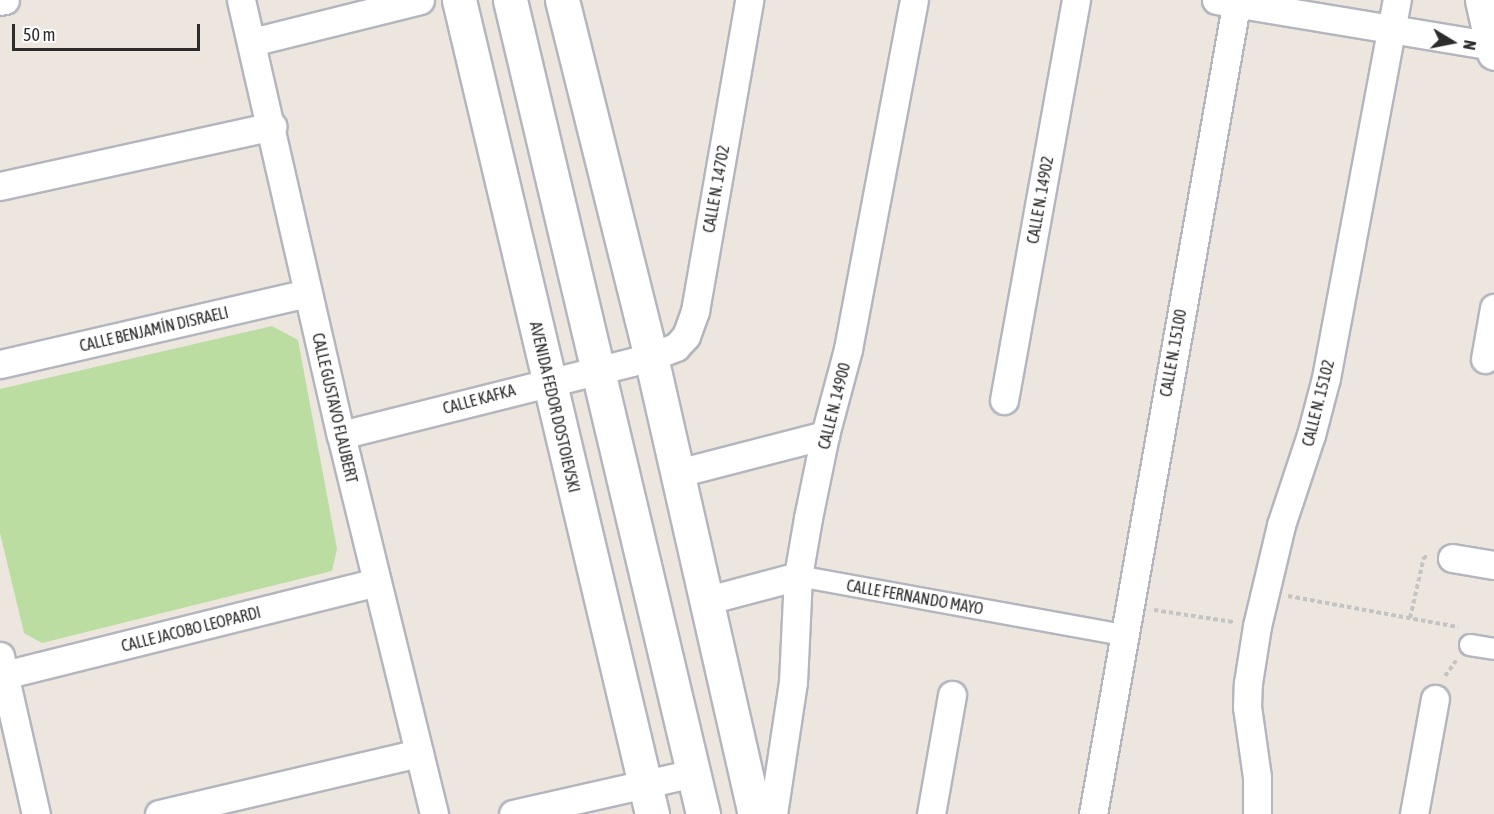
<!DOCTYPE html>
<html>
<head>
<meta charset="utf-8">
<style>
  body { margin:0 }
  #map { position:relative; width:1494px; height:814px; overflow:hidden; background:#ece6df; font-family:"Asap Condensed",sans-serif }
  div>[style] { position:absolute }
  .green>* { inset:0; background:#bbdda1 }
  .path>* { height:4px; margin-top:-2px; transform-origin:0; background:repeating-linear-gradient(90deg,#c4c4c4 0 4.5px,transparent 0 7.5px) }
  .roads { filter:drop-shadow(2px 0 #b3b6be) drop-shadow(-2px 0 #b3b6be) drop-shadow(0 2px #b3b6be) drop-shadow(0 -2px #b3b6be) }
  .pedestrian>* { height:20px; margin:-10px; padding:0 10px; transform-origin:10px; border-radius:10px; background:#fff }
  .minor>* { height:27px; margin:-13.5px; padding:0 13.5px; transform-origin:13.5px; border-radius:13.5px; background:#fff }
  .tertiary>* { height:33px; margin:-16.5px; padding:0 16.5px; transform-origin:16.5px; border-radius:16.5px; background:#fff }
  .secondary>* { height:33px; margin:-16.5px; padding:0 16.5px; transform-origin:16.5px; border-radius:16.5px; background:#fff }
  span { translate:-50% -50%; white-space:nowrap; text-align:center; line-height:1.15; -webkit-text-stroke:6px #fff; paint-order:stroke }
  .street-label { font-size:16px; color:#2c2c2c }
  .north { position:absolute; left:1422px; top:12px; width:60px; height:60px; -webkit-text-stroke:4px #fff; paint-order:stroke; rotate:100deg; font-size:16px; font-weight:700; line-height:24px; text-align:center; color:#2c2c2c }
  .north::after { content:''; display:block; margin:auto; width:21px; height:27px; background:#2c2c2c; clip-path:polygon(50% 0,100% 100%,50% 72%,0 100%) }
  .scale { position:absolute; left:12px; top:24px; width:188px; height:27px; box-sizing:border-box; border:3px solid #2c2c2c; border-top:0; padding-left:8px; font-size:18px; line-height:21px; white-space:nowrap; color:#2c2c2c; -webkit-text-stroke:4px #fff; paint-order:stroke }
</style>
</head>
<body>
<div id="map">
  <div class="green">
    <div style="clip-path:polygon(272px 326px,298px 340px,337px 549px,332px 571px,42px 643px,24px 633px,0 533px,0 389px)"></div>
  </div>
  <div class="path">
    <div style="left:1288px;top:596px;width:173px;rotate:10.3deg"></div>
    <div style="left:1154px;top:610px;width:80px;rotate:8.6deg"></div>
    <div style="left:1410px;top:618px;width:63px;rotate:-77.1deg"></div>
    <div style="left:1424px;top:557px;width:3px"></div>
    <div style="left:1445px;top:676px;width:19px;rotate:-54deg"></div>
  </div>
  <div class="roads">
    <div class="pedestrian">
      <div style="left:798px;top:576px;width:331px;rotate:10.3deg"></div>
      <div style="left:1470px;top:645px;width:24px;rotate:9deg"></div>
    </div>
    <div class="minor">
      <div style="left:241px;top:0;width:446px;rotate:77.1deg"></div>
      <div style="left:341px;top:435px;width:390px;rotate:76.2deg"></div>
      <div style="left:1216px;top:0;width:282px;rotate:9.4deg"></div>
      <div style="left:0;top:1px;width:5px;rotate:-11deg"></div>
      <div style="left:252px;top:42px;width:173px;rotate:-14deg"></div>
      <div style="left:0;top:186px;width:279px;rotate:-12.4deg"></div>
      <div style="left:1485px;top:359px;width:52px;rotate:-80deg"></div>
      <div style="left:0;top:364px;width:316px;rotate:-13deg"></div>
      <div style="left:1004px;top:400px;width:406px;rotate:-79.8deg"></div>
      <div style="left:341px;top:435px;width:320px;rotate:-14.1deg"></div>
      <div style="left:651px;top:357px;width:27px;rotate:-22deg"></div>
      <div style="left:676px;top:347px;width:15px;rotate:-48deg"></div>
      <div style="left:686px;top:336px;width:27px;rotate:-70deg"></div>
      <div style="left:695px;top:311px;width:316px;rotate:-80.1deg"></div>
      <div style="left:678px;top:473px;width:152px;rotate:-14.5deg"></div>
      <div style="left:1452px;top:558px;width:43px;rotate:9.5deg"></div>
      <div style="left:708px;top:600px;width:93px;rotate:-14.9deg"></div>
      <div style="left:0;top:656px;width:162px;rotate:77.2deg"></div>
      <div style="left:4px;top:675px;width:384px;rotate:-14deg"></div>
      <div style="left:159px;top:814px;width:267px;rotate:-13.2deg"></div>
      <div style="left:513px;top:814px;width:186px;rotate:-12.8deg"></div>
      <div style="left:773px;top:814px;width:134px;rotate:-81.4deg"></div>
      <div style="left:793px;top:682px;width:106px;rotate:-87.3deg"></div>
      <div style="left:798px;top:576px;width:59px;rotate:-80.2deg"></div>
      <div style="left:808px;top:518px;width:85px;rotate:-78.4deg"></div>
      <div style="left:825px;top:435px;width:89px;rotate:-75deg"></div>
      <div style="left:848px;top:349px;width:355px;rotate:-79.3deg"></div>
      <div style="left:931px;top:814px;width:121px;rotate:-80deg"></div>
      <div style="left:1093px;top:814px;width:827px;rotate:-79.97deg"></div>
      <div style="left:1257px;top:814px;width:37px;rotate:-90deg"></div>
      <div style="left:1257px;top:777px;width:71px;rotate:-98.1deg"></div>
      <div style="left:1247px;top:707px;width:24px;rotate:-88deg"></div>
      <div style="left:1248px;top:683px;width:58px;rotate:-81deg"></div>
      <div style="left:1257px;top:626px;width:104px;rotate:-76.6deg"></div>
      <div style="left:1281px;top:525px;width:95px;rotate:-71.6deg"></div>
      <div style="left:1311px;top:435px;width:59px;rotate:-75.3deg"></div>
      <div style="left:1326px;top:378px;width:385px;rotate:-79.4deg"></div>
      <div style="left:1414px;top:814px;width:117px;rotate:-79.7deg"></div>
    </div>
    <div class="tertiary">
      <div style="left:562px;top:0;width:368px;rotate:76deg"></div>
      <div style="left:651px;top:357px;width:469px;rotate:77.2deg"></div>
      <div style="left:1482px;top:0;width:54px;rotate:77.2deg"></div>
    </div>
    <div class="secondary">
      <div style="left:459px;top:0;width:837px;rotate:76.66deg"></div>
      <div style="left:510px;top:0;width:837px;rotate:76.66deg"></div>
    </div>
  </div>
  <div class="street-label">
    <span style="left:716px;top:189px;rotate:-80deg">CALLE N. 14702</span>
    <span style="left:1040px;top:200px;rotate:-80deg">CALLE N. 14902</span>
    <span style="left:154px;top:329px;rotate:-13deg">CALLE BENJAMÍN DISRAELI</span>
    <span style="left:1173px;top:353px;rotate:-80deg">CALLE N. 15100</span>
    <span style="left:479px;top:399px;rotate:-15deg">CALLE KAFKA</span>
    <span style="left:1318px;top:403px;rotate:-76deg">CALLE N. 15102</span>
    <span style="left:834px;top:406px;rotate:-76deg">CALLE N. 14900</span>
    <span style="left:555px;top:407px;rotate:77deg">AVENIDA FEDOR DOSTOIEVSKI</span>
    <span style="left:335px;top:408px;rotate:77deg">CALLE GUSTAVO FLAUBERT</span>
    <span style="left:915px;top:597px;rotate:10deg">CALLE FERNANDO MAYO</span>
    <span style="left:191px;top:629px;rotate:-14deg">CALLE JACOBO LEOPARDI</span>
  </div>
  <div class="north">N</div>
  <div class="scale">50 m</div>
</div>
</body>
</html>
